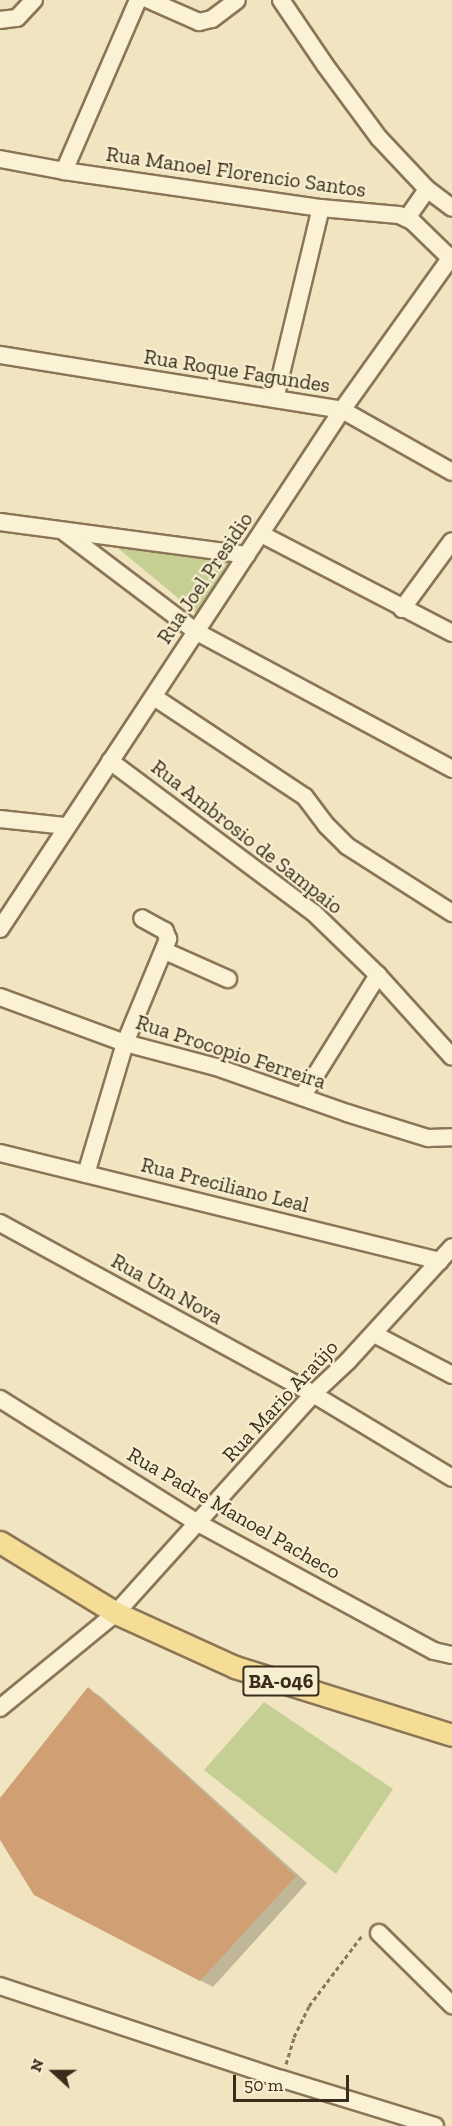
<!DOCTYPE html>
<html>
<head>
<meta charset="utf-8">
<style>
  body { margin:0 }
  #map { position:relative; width:452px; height:2126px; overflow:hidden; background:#f0e5c0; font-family:"Zilla Slab",serif }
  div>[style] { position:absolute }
  .green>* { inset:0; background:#c5cf93 }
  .shadow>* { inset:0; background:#0003 }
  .building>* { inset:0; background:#d19f74 }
  .path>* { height:3px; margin-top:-1.5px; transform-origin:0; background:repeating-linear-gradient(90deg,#8b7557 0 4.5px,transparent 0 7.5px) }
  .roads { filter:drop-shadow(2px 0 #8b7557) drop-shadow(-2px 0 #8b7557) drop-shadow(0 2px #8b7557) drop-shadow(0 -2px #8b7557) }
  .minor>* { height:16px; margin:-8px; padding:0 8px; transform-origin:8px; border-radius:8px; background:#fbf1d4 }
  .major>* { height:21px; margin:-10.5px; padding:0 10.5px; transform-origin:10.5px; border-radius:10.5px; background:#f6dd95 }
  span { translate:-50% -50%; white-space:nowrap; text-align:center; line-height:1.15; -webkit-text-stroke:4.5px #f7eed0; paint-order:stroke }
  .shield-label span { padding:2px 4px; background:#f7eed0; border:2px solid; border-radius:4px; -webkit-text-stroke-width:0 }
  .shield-label { font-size:20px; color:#392c1c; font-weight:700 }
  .street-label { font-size:21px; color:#392c1c }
  .north { position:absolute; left:24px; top:2042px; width:60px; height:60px; -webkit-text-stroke:4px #f7eed0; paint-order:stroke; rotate:291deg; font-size:16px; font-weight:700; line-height:24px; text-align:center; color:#392c1c }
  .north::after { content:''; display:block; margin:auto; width:21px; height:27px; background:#392c1c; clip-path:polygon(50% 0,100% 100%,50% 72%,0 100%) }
  .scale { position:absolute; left:233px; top:2075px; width:116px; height:27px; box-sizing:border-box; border:3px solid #392c1c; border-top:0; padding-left:8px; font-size:18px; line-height:21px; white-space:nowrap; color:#392c1c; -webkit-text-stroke:4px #f7eed0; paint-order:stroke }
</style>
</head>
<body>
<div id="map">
  <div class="green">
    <div style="clip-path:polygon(114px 545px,232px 563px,200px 616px)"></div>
    <div style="clip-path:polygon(264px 1702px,393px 1789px,336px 1874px,204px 1770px)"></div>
  </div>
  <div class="shadow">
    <div style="clip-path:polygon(88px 1689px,100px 1696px,307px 1883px,213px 1987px,48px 1901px,0 1837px,0 1800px)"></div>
  </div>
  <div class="building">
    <div style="clip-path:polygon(88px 1687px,296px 1876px,200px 1981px,34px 1895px,0 1840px,0 1798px)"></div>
  </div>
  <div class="path">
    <div style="left:286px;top:2064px;width:28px;rotate:-73deg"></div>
    <div style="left:294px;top:2037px;width:34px;rotate:-64deg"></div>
    <div style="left:309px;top:2006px;width:90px;rotate:-53.1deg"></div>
  </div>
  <div class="roads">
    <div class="minor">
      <div style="left:149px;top:0;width:55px;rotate:23.7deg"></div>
      <div style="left:199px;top:22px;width:13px;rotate:-13deg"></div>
      <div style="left:212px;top:19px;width:31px;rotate:-37deg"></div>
      <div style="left:281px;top:0;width:78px;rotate:55.9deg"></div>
      <div style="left:325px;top:65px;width:91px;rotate:53.5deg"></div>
      <div style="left:379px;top:138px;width:70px;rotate:46.7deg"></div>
      <div style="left:427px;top:189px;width:31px;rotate:37deg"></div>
      <div style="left:0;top:20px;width:17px;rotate:-7deg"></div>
      <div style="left:17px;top:18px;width:25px;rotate:-47deg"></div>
      <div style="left:0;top:159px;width:65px;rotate:10.6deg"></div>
      <div style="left:64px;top:171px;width:260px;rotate:8.2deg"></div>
      <div style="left:321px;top:208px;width:78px;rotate:5.1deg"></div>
      <div style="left:399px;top:215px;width:14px;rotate:25deg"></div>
      <div style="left:412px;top:221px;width:53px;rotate:44.2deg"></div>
      <div style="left:64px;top:171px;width:186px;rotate:-66.6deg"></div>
      <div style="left:407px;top:218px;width:35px;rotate:-55deg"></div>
      <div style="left:0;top:355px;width:346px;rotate:9.1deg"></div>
      <div style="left:342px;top:410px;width:126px;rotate:29.4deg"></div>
      <div style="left:275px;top:399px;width:196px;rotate:-76.5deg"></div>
      <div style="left:0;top:522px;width:249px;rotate:7.6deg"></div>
      <div style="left:63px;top:531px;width:166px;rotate:37.1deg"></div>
      <div style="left:195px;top:631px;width:292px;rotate:28.2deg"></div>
      <div style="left:261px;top:534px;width:215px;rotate:27.4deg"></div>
      <div style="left:402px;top:609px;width:84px;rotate:-53.7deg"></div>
      <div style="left:154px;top:697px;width:181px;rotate:33.5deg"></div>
      <div style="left:305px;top:797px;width:35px;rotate:53deg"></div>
      <div style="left:326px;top:825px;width:30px;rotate:45deg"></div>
      <div style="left:347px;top:846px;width:125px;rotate:32.5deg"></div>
      <div style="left:110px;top:761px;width:254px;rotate:36.7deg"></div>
      <div style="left:314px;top:913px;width:89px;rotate:44.1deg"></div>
      <div style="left:378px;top:975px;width:110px;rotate:47.9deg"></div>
      <div style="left:0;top:819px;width:65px;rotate:6.1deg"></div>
      <div style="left:0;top:929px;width:622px;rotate:-56.62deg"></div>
      <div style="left:342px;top:410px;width:189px;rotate:-54.5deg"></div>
      <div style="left:165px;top:951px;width:69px;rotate:24deg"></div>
      <div style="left:0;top:997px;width:133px;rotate:20.2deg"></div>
      <div style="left:125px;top:1043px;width:94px;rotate:14.8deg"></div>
      <div style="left:216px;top:1067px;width:139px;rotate:19.3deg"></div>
      <div style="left:347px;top:1113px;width:85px;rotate:17.2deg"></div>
      <div style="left:428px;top:1138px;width:24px;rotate:-2deg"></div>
      <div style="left:302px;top:1097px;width:144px;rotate:-58.1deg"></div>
      <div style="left:0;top:1153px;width:453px;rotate:13.8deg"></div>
      <div style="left:86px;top:1174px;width:137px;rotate:-73.4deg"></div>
      <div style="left:125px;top:1043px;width:113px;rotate:-67.5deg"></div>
      <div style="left:168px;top:939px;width:9px;rotate:-111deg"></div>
      <div style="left:165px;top:931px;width:26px;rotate:-151deg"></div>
      <div style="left:0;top:1223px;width:357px;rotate:28.6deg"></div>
      <div style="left:313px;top:1394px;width:162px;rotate:31.1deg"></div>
      <div style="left:374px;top:1334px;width:88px;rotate:27.7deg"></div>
      <div style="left:0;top:1399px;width:234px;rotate:32.1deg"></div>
      <div style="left:198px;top:1523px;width:268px;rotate:28.5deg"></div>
      <div style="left:434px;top:1651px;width:18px;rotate:13deg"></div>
      <div style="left:0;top:1708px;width:150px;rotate:-39.3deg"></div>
      <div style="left:116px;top:1613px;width:295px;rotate:-48deg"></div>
      <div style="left:313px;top:1394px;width:48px;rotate:-43.3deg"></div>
      <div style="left:348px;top:1361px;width:154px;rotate:-47.6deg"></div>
      <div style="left:379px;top:1933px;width:103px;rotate:44.6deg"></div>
      <div style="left:0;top:1986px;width:297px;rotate:18.3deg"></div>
      <div style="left:282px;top:2079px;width:160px;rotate:17.1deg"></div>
    </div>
    <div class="major">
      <div style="left:0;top:1542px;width:136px;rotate:31.5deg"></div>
      <div style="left:116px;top:1613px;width:131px;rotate:24.4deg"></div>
      <div style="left:235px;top:1667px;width:227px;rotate:17.4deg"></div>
    </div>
  </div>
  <div class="shield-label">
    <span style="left:281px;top:1681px">BA-046</span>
  </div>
  <div class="street-label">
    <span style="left:236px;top:172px;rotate:8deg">Rua Manoel Florencio Santos</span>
    <span style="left:237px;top:371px;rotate:9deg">Rua Roque Fagundes</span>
    <span style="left:205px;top:578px;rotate:-56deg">Rua Joel Presidio</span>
    <span style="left:247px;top:837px;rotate:38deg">Rua Ambrosio de Sampaio</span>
    <span style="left:231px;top:1052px;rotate:18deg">Rua Procopio Ferreira</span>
    <span style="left:225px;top:1185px;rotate:14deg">Rua Preciliano Leal</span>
    <span style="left:167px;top:1289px;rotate:29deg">Rua Um Nova</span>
    <span style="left:280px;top:1401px;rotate:-47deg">Rua Mario Araújo</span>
    <span style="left:234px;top:1513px;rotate:30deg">Rua Padre Manoel Pacheco</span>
  </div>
  <div class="north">N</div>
  <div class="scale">50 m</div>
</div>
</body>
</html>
